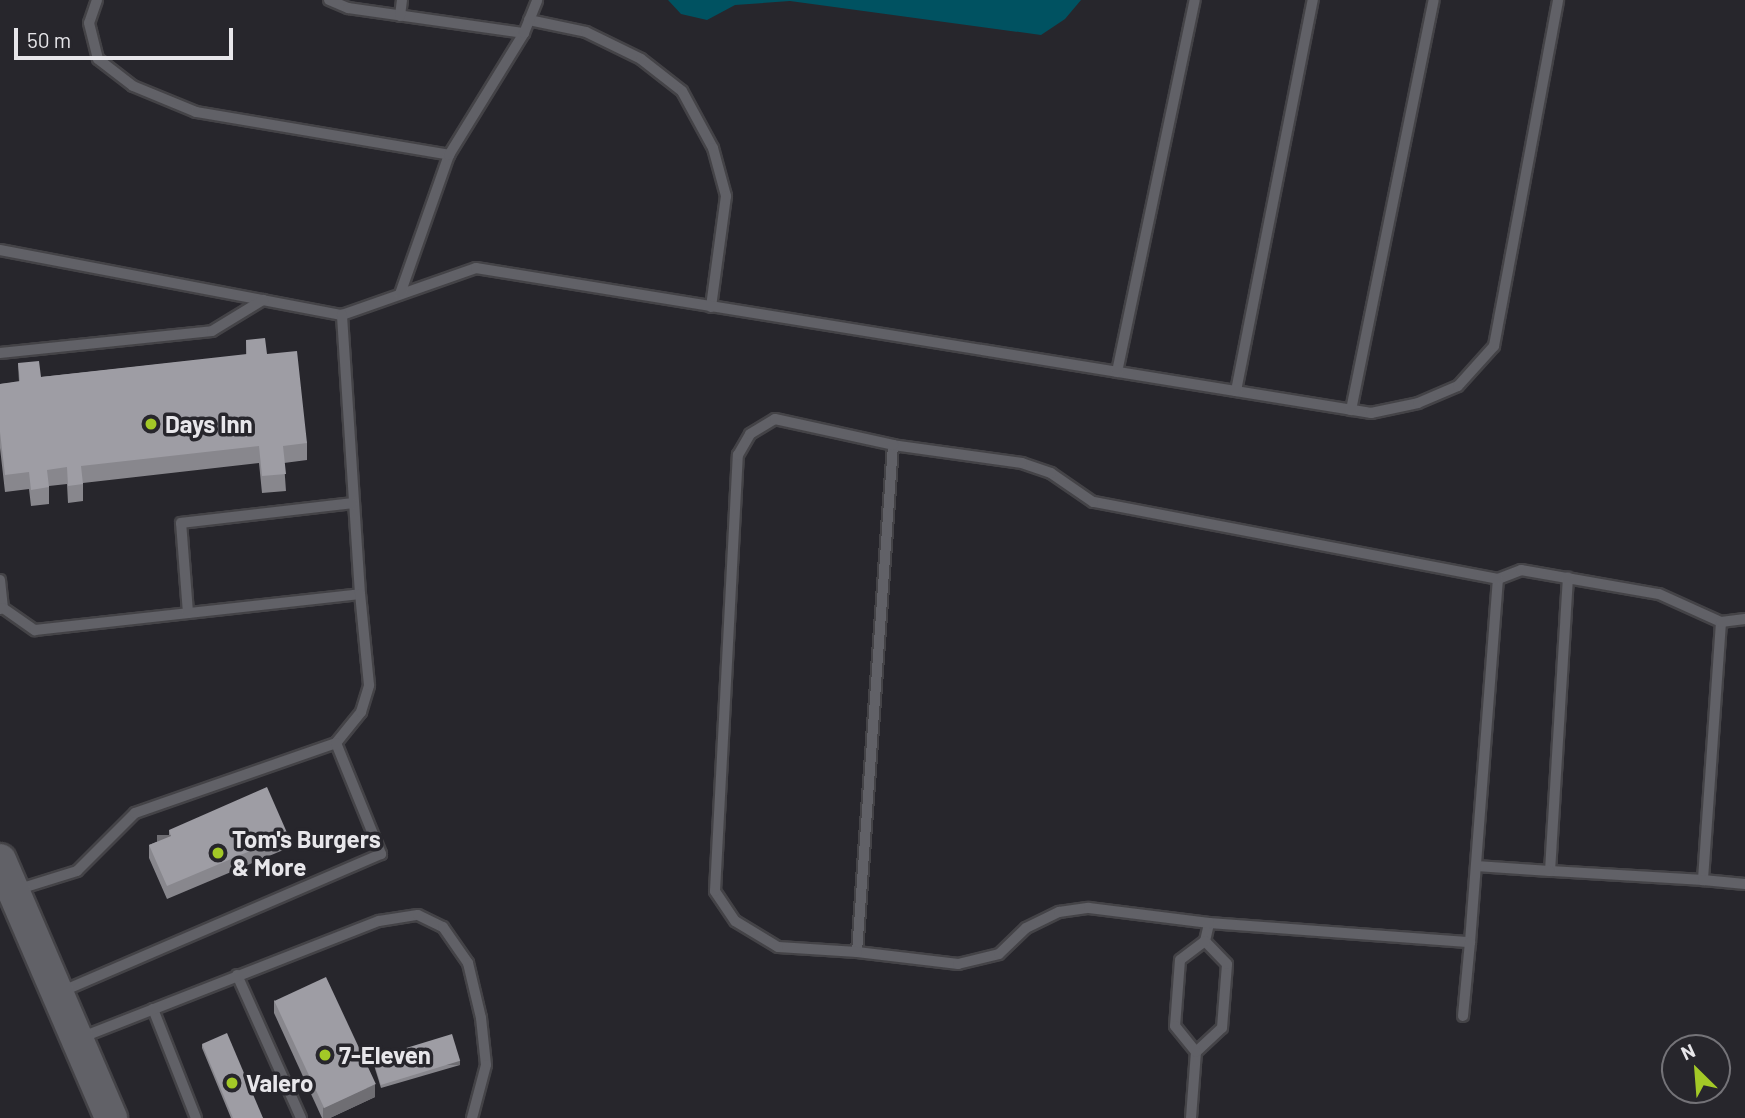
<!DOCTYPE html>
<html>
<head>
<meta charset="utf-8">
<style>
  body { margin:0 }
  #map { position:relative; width:1745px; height:1118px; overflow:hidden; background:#27262c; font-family:Barlow,sans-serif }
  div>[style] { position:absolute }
  .water>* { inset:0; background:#005261 }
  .roads { filter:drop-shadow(2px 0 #444347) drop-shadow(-2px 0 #444347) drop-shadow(0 2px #444347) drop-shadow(0 -2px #444347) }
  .lane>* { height:10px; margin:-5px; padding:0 5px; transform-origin:5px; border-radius:5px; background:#616167 }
  .secondary>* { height:32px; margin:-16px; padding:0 16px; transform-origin:16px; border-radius:16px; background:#616167 }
  .wall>* { inset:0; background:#88878d }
  .shaded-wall>* { inset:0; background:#6f6e73; transform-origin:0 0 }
  .building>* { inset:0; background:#9e9da4; transform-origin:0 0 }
  .dots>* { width:19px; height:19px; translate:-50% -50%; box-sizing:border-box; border:4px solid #27262c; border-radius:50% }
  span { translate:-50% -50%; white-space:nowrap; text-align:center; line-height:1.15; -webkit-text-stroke:7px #27262c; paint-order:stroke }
  .poi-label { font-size:24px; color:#e7e6ea; font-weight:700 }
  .left { translate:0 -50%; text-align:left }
  .north { position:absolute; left:1661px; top:1034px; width:70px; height:70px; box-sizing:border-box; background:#27262c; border:2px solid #747378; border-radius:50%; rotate:335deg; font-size:19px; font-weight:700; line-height:28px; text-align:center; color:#e7e6ea }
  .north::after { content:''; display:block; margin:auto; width:24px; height:32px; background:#a3c927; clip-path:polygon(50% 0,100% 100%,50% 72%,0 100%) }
  .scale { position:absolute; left:14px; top:28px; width:219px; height:32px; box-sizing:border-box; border:4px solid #e7e6ea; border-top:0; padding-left:9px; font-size:21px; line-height:24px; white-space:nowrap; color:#e7e6ea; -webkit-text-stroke:5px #27262c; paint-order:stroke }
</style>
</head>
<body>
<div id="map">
  <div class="water">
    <div style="clip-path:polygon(668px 0,1081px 0,1065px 19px,1041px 35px,790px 1px,735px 5px,707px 20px,681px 14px)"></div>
  </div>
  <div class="roads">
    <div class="lane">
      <div style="left:97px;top:0;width:24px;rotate:109deg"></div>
      <div style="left:89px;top:23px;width:37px;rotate:76deg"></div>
      <div style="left:98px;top:59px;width:44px;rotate:37.6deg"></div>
      <div style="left:133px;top:86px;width:68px;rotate:22.4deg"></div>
      <div style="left:196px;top:112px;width:257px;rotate:9.6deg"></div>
      <div style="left:329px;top:0;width:21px;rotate:23deg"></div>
      <div style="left:348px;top:8px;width:178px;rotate:8.1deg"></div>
      <div style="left:400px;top:16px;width:16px;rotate:-83deg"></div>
      <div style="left:529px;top:20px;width:58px;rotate:11.9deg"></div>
      <div style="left:586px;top:32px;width:61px;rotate:26.1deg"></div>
      <div style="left:641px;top:59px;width:52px;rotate:38deg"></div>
      <div style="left:682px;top:91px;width:65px;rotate:61.5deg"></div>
      <div style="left:713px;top:148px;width:50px;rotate:74.8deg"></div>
      <div style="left:726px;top:196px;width:112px;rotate:97.7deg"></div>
      <div style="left:0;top:250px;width:348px;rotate:10.8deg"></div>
      <div style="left:342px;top:315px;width:142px;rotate:-19.3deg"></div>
      <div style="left:476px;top:268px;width:907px;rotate:9.2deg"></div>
      <div style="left:1371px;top:413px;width:48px;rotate:-12deg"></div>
      <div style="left:1418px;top:403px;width:43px;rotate:-23deg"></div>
      <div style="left:1458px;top:386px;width:54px;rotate:-48deg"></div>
      <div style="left:1494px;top:346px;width:352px;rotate:-79.5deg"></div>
      <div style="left:400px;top:294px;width:147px;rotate:-70.6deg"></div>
      <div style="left:449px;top:155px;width:143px;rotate:-58.4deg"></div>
      <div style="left:524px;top:33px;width:35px;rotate:-68deg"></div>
      <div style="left:0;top:353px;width:213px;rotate:-5.9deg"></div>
      <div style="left:212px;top:331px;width:60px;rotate:-31.3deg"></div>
      <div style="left:1117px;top:372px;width:380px;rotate:-78.2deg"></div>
      <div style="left:1236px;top:391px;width:399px;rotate:-78.9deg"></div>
      <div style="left:1351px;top:410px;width:418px;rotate:-78.6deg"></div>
      <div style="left:1498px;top:579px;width:25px;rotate:-21deg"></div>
      <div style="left:1521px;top:570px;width:140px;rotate:9.9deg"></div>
      <div style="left:1659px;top:594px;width:68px;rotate:24.3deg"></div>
      <div style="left:1721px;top:622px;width:259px;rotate:94deg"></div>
      <div style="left:1703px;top:880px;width:153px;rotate:-176.6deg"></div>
      <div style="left:1550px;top:871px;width:294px;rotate:-86.5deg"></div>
      <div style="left:0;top:580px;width:28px;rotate:84deg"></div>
      <div style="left:3px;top:608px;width:3px;rotate:162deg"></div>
      <div style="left:3px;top:608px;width:39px;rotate:35deg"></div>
      <div style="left:35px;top:630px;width:327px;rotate:-6.3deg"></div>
      <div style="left:360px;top:594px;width:280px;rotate:-93.7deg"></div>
      <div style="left:188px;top:613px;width:90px;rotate:-94.4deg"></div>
      <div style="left:181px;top:523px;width:173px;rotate:-6.6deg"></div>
      <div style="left:1721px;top:622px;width:24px;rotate:-7deg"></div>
      <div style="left:336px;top:743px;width:40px;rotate:-51deg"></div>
      <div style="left:361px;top:712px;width:28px;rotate:-73deg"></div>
      <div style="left:369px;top:685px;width:91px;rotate:-95.6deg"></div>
      <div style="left:1476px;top:866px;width:74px;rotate:3.9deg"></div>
      <div style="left:1703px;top:880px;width:42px;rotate:5.4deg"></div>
      <div style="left:16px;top:890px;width:64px;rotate:-17.3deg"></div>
      <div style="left:77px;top:871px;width:82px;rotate:-45deg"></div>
      <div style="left:135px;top:813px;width:213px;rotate:-19.2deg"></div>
      <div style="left:336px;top:743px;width:120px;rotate:67.9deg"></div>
      <div style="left:381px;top:854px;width:348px;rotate:156.7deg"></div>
      <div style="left:1205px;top:941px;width:18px;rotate:-77deg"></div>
      <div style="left:1209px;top:923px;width:262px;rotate:4.2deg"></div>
      <div style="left:1470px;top:942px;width:364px;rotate:-85.6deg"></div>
      <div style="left:1498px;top:579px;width:412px;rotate:-169.2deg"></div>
      <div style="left:1093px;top:502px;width:51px;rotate:-145.4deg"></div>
      <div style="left:1051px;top:473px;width:31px;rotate:-161deg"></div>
      <div style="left:1022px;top:463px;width:130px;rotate:-172.1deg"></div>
      <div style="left:893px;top:445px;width:508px;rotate:94.06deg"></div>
      <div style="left:857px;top:952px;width:102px;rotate:6.8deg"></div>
      <div style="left:958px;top:964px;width:42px;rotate:-13.7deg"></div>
      <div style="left:999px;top:954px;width:37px;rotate:-44deg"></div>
      <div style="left:1026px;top:928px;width:37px;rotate:-26deg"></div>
      <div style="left:1059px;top:912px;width:30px;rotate:-8deg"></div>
      <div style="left:1089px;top:908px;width:121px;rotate:7.1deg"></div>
      <div style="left:857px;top:952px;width:79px;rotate:-176.4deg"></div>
      <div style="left:778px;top:947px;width:50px;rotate:-148.8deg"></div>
      <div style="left:735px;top:921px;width:36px;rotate:-124deg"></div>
      <div style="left:715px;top:891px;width:437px;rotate:-87deg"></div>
      <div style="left:738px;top:455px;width:24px;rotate:-60deg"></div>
      <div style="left:750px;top:434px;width:29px;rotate:-31deg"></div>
      <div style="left:775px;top:419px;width:121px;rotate:12.4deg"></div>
      <div style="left:237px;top:975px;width:157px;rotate:65.9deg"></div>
      <div style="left:153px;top:1009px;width:117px;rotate:68.5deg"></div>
      <div style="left:1463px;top:1016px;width:74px;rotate:-84.6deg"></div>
      <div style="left:80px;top:1038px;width:321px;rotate:-21.4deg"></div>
      <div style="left:379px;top:921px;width:39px;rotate:-9deg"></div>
      <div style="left:418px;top:915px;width:28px;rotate:26deg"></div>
      <div style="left:443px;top:927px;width:44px;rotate:55.2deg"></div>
      <div style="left:468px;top:963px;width:57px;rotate:76.7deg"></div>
      <div style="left:481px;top:1018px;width:47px;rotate:83.9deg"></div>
      <div style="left:486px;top:1065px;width:55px;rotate:104.8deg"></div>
      <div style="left:1191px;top:1118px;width:66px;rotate:-85.7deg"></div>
      <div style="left:1196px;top:1052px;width:35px;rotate:-43deg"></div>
      <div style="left:1222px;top:1028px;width:64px;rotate:-85.5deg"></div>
      <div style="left:1227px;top:964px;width:32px;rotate:-134deg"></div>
      <div style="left:1205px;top:941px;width:31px;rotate:143deg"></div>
      <div style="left:1180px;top:960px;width:66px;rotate:94.3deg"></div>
      <div style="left:1175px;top:1026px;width:33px;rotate:51deg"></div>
    </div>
    <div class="secondary">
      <div style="left:0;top:860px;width:281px;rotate:66.7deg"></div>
    </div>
  </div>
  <div class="wall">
    <div style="clip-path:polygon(246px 340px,267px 354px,307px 443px,307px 460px,284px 463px,286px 491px,262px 493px,259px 463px,83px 483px,83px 501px,68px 503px,67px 484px,49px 486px,49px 504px,31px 506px,29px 489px,5px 492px,0 448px,0 384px,19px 382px,18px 363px,41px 377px,246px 355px)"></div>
    <div style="clip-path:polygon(169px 830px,288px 848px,167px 899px,149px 858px,149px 845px,169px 837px)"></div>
    <div style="clip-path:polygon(274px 1000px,375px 1097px,330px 1118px,322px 1118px,274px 1013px)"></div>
    <div style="clip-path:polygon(202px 1044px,263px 1118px,231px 1118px,202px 1048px)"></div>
    <div style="clip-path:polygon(373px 1058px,460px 1065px,381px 1088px,373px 1062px)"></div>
  </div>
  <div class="shaded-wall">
    <div style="left:288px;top:835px;width:13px;height:131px;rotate:90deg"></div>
    <div style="left:460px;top:1061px;width:4px;height:82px;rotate:90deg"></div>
    <div style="clip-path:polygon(375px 1084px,375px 1097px,330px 1118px,323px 1118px,323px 1108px)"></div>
  </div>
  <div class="building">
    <div style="clip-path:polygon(265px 338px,267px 354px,297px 351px,307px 443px,283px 446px,286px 474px,262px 476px,259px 446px,81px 466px,83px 484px,68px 486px,67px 467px,47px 470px,49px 487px,31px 490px,29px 472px,5px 475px,0 432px,0 384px,20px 381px,18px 363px,39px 361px,41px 377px,247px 354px,246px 340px)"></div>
    <div style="clip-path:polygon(267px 787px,288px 835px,167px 886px,149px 845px,171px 836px,169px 830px)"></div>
    <div style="left:326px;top:977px;width:118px;height:57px;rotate:65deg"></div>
    <div style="clip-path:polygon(227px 1033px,263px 1118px,233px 1118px,202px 1044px)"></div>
    <div style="left:452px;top:1034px;width:28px;height:83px;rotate:73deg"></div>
  </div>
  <div class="dots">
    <div style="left:151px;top:424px;background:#a3c927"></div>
    <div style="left:218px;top:853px;background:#a3c927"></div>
    <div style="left:325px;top:1055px;background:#a3c927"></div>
    <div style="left:232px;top:1083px;background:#a3c927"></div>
  </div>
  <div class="poi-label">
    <span class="left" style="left:165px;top:424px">Days Inn</span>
    <span class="left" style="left:232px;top:853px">Tom's Burgers<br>&amp; More</span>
    <span class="left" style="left:339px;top:1055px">7-Eleven</span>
    <span class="left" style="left:246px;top:1083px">Valero</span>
  </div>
  <div class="north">N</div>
  <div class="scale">50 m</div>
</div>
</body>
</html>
